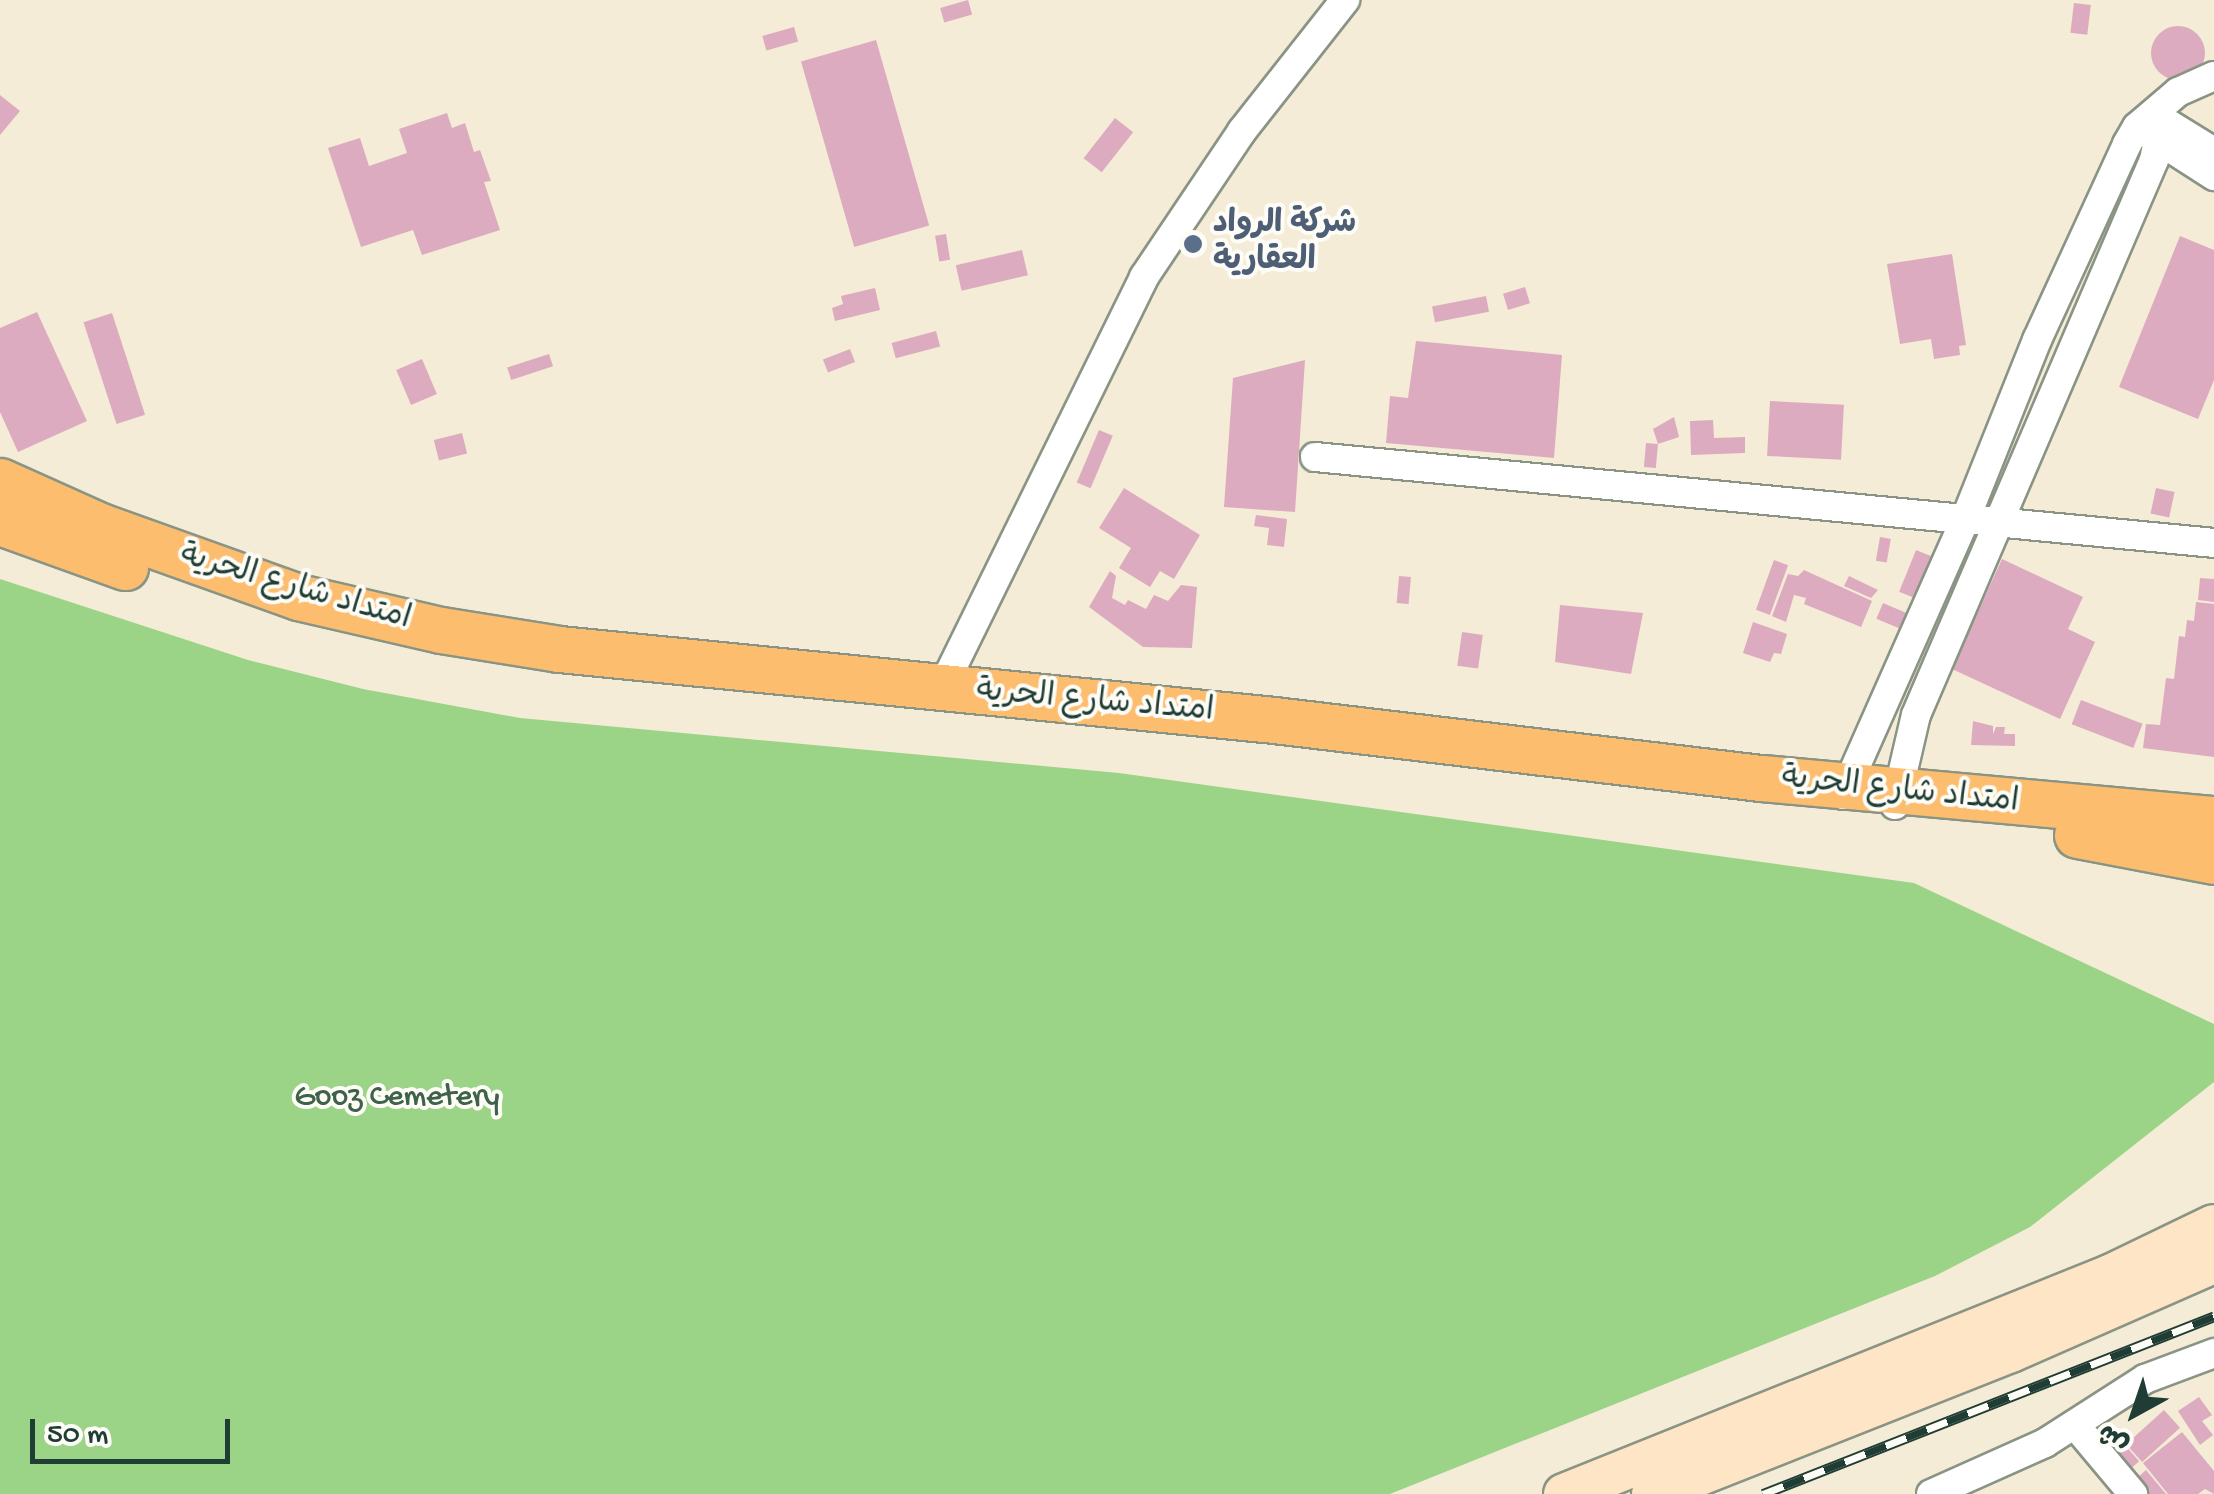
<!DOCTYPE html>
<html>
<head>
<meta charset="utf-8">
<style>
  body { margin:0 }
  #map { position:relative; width:2214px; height:1494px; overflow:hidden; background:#f4ecd6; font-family:"Gochi Hand","Playpen Sans Arabic",sans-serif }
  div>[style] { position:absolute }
  .green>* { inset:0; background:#9bd487 }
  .building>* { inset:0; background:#ddabc0; transform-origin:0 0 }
  .round { border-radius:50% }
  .roads { filter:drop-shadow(2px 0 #8a9485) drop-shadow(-2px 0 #8a9485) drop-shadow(0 2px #8a9485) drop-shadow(0 -2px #8a9485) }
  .street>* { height:28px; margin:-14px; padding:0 14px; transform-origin:14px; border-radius:14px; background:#fff }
  .secondary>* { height:40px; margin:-20px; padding:0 20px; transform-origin:20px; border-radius:20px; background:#fee5c5 }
  .primary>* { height:45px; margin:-22.5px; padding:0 22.5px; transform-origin:22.5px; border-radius:22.5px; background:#fcbd6f }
  .rail>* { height:11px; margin-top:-5.5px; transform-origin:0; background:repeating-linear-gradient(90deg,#fdfcf7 0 22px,#1f3d34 0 44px); box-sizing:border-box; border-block:2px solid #1f3d34 }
  .dots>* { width:28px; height:28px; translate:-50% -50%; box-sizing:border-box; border:5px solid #fdfcf7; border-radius:50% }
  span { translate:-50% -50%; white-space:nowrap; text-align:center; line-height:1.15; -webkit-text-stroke:8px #fdfcf7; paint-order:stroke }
  .service-label { font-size:32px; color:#4e5e75; font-weight:700 }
  .left { translate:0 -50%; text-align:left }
  .street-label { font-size:32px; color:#1f3d34 }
  .park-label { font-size:32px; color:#3e6349 }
  .north { position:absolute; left:2084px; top:1364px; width:100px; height:100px; -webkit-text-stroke:8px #fdfcf7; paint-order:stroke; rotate:220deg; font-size:28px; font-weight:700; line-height:40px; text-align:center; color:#1f3d34 }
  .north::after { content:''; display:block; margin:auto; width:35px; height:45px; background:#1f3d34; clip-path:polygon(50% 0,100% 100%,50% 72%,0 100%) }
  .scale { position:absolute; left:30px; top:1419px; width:200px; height:45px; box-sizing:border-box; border:5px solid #1f3d34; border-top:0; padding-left:12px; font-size:30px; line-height:35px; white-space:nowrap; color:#1f3d34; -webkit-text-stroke:8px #fdfcf7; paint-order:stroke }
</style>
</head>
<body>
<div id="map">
  <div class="green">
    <div style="clip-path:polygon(0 579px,248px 660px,363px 689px,520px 718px,1119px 773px,1914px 883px,2214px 1024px,2214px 1082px,2030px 1227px,1935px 1276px,1390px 1494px,0 1494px)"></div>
  </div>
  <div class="building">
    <div style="left:968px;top:0;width:15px;height:29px;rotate:74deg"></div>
    <div style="left:2074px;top:3px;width:17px;height:30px;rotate:7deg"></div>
    <div class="round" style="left:2151px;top:26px;width:54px;height:54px"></div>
    <div style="left:794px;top:27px;width:15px;height:33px;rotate:74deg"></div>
    <div style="left:876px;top:40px;width:193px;height:78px;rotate:74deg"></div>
    <div style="clip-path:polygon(0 95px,20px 111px,0 135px)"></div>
    <div style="clip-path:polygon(447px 113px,452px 128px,465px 123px,474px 152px,480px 150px,491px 181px,484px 182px,500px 230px,422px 255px,413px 230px,361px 247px,328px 148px,360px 138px,369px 166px,407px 153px,399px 129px)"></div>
    <div style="left:1115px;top:118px;width:23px;height:51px;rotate:38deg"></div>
    <div style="left:946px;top:234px;width:26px;height:11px;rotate:81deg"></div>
    <div style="clip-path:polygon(2180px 236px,2214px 250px,2214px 380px,2198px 419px,2119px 387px)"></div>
    <div style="left:1022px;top:250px;width:26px;height:68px;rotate:77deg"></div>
    <div style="clip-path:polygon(1952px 254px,1966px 345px,1959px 346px,1960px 355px,1934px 359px,1931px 339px,1900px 344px,1887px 264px)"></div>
    <div style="left:1525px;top:287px;width:17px;height:23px;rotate:73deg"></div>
    <div style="clip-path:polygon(875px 288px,880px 310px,835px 321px,832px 308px,843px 304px,841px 296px)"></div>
    <div style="left:1486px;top:296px;width:16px;height:55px;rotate:79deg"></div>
    <div style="clip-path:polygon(37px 312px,87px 421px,18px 452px,0 412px,0 328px)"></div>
    <div style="left:112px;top:313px;width:107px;height:30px;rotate:72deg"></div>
    <div style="left:936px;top:331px;width:16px;height:46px;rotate:75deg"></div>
    <div style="clip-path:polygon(1416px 341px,1562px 355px,1554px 458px,1386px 443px,1390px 396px,1408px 398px)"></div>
    <div style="left:850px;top:349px;width:14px;height:29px;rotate:69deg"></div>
    <div style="left:549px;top:354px;width:13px;height:44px;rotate:72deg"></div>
    <div style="left:422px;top:359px;width:38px;height:28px;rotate:67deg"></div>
    <div style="clip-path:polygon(1305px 360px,1295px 512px,1224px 507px,1233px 378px)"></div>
    <div style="left:1770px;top:401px;width:74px;height:55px;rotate:3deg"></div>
    <div style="clip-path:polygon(1674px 417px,1679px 437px,1658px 444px,1653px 429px)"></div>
    <div style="clip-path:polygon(1713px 420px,1714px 438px,1745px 437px,1745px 453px,1691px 455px,1690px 421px)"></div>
    <div style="left:1099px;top:430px;width:15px;height:57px;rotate:23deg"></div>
    <div style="left:462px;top:433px;width:21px;height:29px;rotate:76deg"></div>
    <div style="left:1646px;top:443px;width:12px;height:24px;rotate:5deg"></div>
    <div style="clip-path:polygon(1124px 488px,1200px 535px,1174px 579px,1160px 571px,1150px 587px,1119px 568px,1131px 548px,1099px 528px)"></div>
    <div style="left:2156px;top:488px;width:19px;height:26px;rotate:12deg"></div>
    <div style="clip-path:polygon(1256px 515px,1287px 519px,1284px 547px,1267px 545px,1269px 528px,1254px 526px)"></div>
    <div style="left:1880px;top:537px;width:11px;height:24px;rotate:10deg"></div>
    <div style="left:1916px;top:550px;width:22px;height:45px;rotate:22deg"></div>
    <div style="clip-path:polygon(2002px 559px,2083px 597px,2068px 629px,2095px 642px,2060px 719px,1952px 669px)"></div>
    <div style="left:1774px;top:560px;width:15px;height:53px;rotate:20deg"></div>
    <div style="clip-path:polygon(1804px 570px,1872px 601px,1861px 627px,1804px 604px,1806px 598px,1794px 595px,1786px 622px,1772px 616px,1788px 574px,1798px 576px)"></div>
    <div style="clip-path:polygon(1110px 571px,1116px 576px,1112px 598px,1125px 605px,1128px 600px,1146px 609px,1154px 595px,1168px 601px,1181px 585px,1197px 587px,1192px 648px,1143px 647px,1089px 607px)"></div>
    <div style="left:1399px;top:576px;width:12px;height:27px;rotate:5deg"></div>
    <div style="clip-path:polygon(1849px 576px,1878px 590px,1871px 598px,1844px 586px)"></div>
    <div style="clip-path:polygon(2200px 578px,2214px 579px,2214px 602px,2198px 600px)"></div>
    <div style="clip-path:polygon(2196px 602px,2214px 604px,2214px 757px,2143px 748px,2146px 724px,2160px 725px,2166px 678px,2174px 679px,2179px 636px,2185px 637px,2187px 620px,2194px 621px)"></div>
    <div style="left:1883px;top:603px;width:30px;height:17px;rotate:23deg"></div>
    <div style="clip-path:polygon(1560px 605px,1643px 613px,1631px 674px,1555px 662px)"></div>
    <div style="clip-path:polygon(1753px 622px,1787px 634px,1781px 654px,1774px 653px,1770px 662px,1743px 653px)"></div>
    <div style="left:1462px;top:632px;width:21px;height:34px;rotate:8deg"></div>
    <div style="left:2081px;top:700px;width:66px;height:26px;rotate:21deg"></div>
    <div style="clip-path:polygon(1973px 721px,1993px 726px,1993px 734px,1996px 727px,2005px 727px,2004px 734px,2015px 734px,2015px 746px,1971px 745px)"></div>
    <div style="clip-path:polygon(2199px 1397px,2212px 1415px,2202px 1421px,2213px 1435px,2200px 1445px,2178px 1411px)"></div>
    <div style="left:2164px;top:1410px;width:24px;height:51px;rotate:48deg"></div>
    <div style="clip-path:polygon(2182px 1432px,2214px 1471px,2214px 1494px,2205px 1489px,2198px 1494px,2168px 1494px,2143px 1463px)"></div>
    <div style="left:2124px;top:1444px;width:23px;height:13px;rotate:49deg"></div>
    <div style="clip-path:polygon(2146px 1470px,2166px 1494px,2149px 1494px,2136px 1479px)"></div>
  </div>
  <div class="roads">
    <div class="street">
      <div style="left:2154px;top:115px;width:70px;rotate:31.7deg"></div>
      <div style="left:2147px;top:133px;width:80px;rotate:32.7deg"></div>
      <div style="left:1315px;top:457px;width:903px;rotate:5.46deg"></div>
      <div style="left:942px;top:688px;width:458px;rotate:-63.8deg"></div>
      <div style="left:1144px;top:277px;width:176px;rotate:-56.1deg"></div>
      <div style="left:1242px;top:131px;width:167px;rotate:-51.8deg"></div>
      <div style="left:1843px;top:795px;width:301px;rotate:-66.1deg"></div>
      <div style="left:1965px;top:520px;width:194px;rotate:-68.2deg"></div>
      <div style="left:2037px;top:340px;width:216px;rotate:-65.3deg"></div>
      <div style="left:2127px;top:144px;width:20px;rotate:-60deg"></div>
      <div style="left:2137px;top:127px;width:54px;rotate:-40.5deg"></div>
      <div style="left:2178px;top:92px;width:39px;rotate:-24deg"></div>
      <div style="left:1895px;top:805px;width:92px;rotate:-76.9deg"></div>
      <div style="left:1916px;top:715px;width:604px;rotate:-66.79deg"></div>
      <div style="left:2154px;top:160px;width:29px;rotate:-78deg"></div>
      <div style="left:2160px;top:132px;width:18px;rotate:-109deg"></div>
      <div style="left:2076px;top:1426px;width:89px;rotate:50deg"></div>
      <div style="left:1931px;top:1494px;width:125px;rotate:-24.1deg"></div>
      <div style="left:2045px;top:1443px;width:119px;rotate:-32.6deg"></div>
      <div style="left:2145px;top:1379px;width:74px;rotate:-20.6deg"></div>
    </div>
    <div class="secondary">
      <div style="left:1564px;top:1494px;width:588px;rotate:-21.86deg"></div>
      <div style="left:2110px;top:1275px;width:115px;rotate:-25.7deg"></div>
      <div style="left:1652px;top:1494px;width:386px;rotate:-21.6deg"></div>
      <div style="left:2011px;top:1352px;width:222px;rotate:-23.7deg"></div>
    </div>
    <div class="primary">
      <div style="left:0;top:481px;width:110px;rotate:24.2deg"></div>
      <div style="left:100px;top:526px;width:210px;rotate:19.7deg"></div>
      <div style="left:298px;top:597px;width:147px;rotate:13deg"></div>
      <div style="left:441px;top:630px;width:120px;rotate:9.1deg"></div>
      <div style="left:559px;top:649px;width:719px;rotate:5.67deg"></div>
      <div style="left:1274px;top:720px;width:491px;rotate:6.8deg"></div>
      <div style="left:1762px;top:778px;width:454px;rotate:5.2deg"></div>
      <div style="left:0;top:522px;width:133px;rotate:19.8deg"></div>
      <div style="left:2077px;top:835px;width:139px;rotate:10.7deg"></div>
    </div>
  </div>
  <div class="rail">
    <div style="left:1763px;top:1494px;width:485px;rotate:-21.5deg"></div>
  </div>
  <div class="dots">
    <div style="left:1193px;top:244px;background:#5c6f8a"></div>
  </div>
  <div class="service-label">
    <span class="left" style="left:1213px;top:244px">شركة الرواد<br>العقارية</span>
  </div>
  <div class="street-label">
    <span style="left:295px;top:589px;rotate:16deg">امتداد شارع الحرية</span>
    <span style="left:1095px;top:703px;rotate:5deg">امتداد شارع الحرية</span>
    <span style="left:1900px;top:792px;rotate:6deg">امتداد شارع الحرية</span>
  </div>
  <div class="park-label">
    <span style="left:397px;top:1098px">Gooz Cemetery</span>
  </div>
  <div class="north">ش</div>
  <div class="scale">50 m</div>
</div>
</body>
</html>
